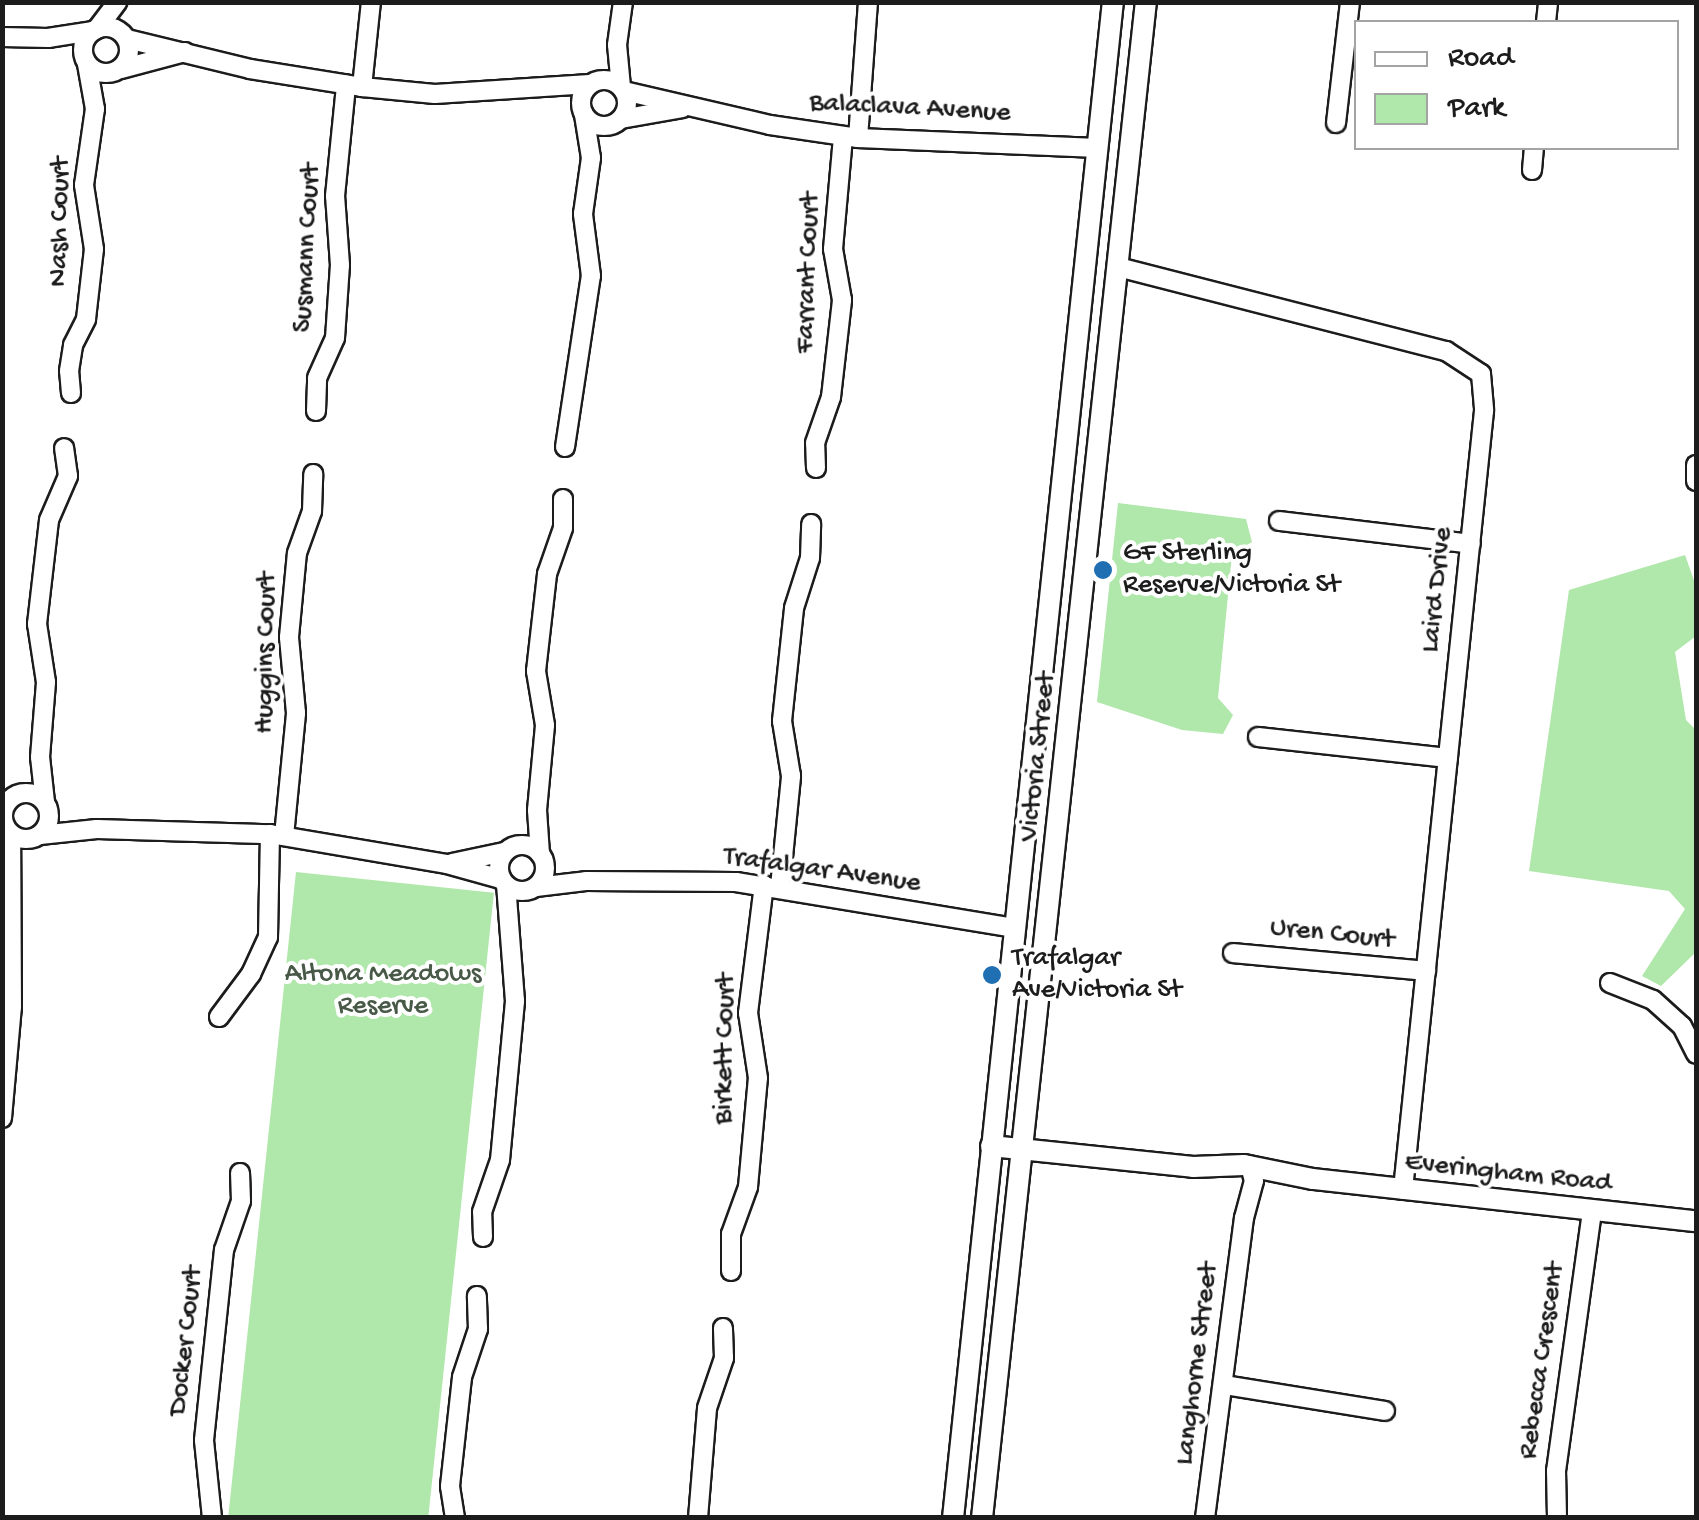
<!DOCTYPE html>
<html>
<head>
<meta charset="utf-8">
<style>
  body { margin:0 }
  #map { position:relative; width:1699px; height:1520px; overflow:hidden; background:#fff; font-family:"Gochi Hand",sans-serif }
  div>[style] { position:absolute }
  .green>* { inset:0; background:#b0e7aa; transform-origin:0 0 }
  .roads { filter:drop-shadow(2px 0 #1c1c1c) drop-shadow(-2px 0 #1c1c1c) drop-shadow(0 2px #1c1c1c) drop-shadow(0 -2px #1c1c1c) }
  .minor>* { height:18px; margin:-9px; padding:0 9px; transform-origin:9px; border-radius:9px; background:#fff }
  .minor>.ring { margin:-9px; padding:0; box-sizing:content-box; background:none; border:18px solid #fff; border-radius:50% }
  .tertiary>* { height:20px; margin:-10px; padding:0 10px; transform-origin:10px; border-radius:10px; background:#fff }
  .dots>* { width:28px; height:28px; translate:-50% -50%; box-sizing:border-box; border:5px solid #fff; border-radius:50% }
  span { translate:-50% -50%; white-space:nowrap; text-align:center; line-height:1.15; -webkit-text-stroke:8px #fff; paint-order:stroke }
  .street-label { font-size:28px; color:#1c1c1c }
  .poi-label { font-size:28px; color:#1c1c1c }
  .left { translate:0 -50%; text-align:left }
  .park-label { font-size:28px; color:#485947 }
  .frame { position:absolute; inset:0; border:5px solid #1c1c1c; pointer-events:none }
  .legend { position:absolute; left:1354px; top:20px; width:325px; height:130px; box-sizing:border-box; background:#fff; border:2px solid #a4a4a4; margin:0; padding:12px 18px; list-style:none; font-size:30px; color:#1c1c1c }
  .legend li { display:flex; align-items:center; gap:20px; height:50px }
  .legend b { width:50px; border:2px solid #a4a4a4 }
</style>
</head>
<body>
<div id="map">
  <div class="green">
    <div style="clip-path:polygon(1118px 503px,1246px 519px,1252px 542px,1232px 554px,1218px 698px,1233px 715px,1223px 734px,1182px 730px,1097px 702px)"></div>
    <div style="clip-path:polygon(1685px 555px,1696px 586px,1696px 636px,1675px 652px,1686px 720px,1696px 730px,1696px 952px,1661px 986px,1642px 976px,1685px 909px,1669px 891px,1529px 871px,1569px 590px)"></div>
    <div style="left:296px;top:872px;width:199px;height:649px;rotate:6deg"></div>
  </div>
  <div class="roads">
    <div class="minor">
      <div style="left:1546px;top:22px;width:20px;rotate:-84deg"></div>
      <div class="ring" style="left:83px;top:27px;width:28px;height:28px"></div>
      <div style="left:97px;top:29px;width:34px;rotate:-53deg"></div>
      <div style="left:2px;top:37px;width:46px;rotate:1.2deg"></div>
      <div style="left:48px;top:38px;width:46px;rotate:-8.8deg"></div>
      <div style="left:127px;top:39px;width:127px;rotate:13.7deg"></div>
      <div style="left:250px;top:69px;width:113px;rotate:9.1deg"></div>
      <div style="left:362px;top:87px;width:73px;rotate:5.5deg"></div>
      <div style="left:435px;top:94px;width:155px;rotate:-3.7deg"></div>
      <div style="left:121px;top:69px;width:66px;rotate:-14.9deg"></div>
      <div class="ring" style="left:581px;top:80px;width:28px;height:28px"></div>
      <div style="left:362px;top:87px;width:85px;rotate:-84deg"></div>
      <div style="left:621px;top:87px;width:42px;rotate:-95.4deg"></div>
      <div style="left:617px;top:45px;width:43px;rotate:-82.1deg"></div>
      <div style="left:624px;top:91px;width:150px;rotate:13.1deg"></div>
      <div style="left:770px;top:125px;width:89px;rotate:8.4deg"></div>
      <div style="left:858px;top:138px;width:240px;rotate:2.4deg"></div>
      <div style="left:621px;top:119px;width:62px;rotate:-10.2deg"></div>
      <div style="left:1336px;top:123px;width:122px;rotate:-83.4deg"></div>
      <div style="left:858px;top:138px;width:136px;rotate:-85.8deg"></div>
      <div style="left:1532px;top:170px;width:22px;rotate:-85deg"></div>
      <div style="left:1118px;top:267px;width:339px;rotate:14.4deg"></div>
      <div style="left:1446px;top:351px;width:42px;rotate:33.3deg"></div>
      <div style="left:1481px;top:374px;width:37px;rotate:85deg"></div>
      <div style="left:1484px;top:411px;width:783px;rotate:95.94deg"></div>
      <div style="left:71px;top:393px;width:22px;rotate:-95deg"></div>
      <div style="left:69px;top:371px;width:26px;rotate:-81deg"></div>
      <div style="left:73px;top:345px;width:29px;rotate:-63deg"></div>
      <div style="left:86px;top:319px;width:70px;rotate:-83.5deg"></div>
      <div style="left:94px;top:249px;width:65px;rotate:-98.9deg"></div>
      <div style="left:84px;top:185px;width:77px;rotate:-81.8deg"></div>
      <div style="left:95px;top:109px;width:46px;rotate:-100.1deg"></div>
      <div style="left:316px;top:411px;width:33px;rotate:-88deg"></div>
      <div style="left:317px;top:378px;width:44px;rotate:-65.8deg"></div>
      <div style="left:335px;top:338px;width:73px;rotate:-86.1deg"></div>
      <div style="left:340px;top:265px;width:69px;rotate:-94.1deg"></div>
      <div style="left:335px;top:196px;width:112px;rotate:-84.3deg"></div>
      <div style="left:565px;top:447px;width:173px;rotate:-81.4deg"></div>
      <div style="left:591px;top:276px;width:63px;rotate:-97.4deg"></div>
      <div style="left:583px;top:214px;width:57px;rotate:-81.9deg"></div>
      <div style="left:591px;top:158px;width:44px;rotate:-99.2deg"></div>
      <div style="left:1696px;top:465px;width:16px;rotate:90deg"></div>
      <div style="left:816px;top:468px;width:25px;rotate:-92deg"></div>
      <div style="left:815px;top:443px;width:49px;rotate:-70.8deg"></div>
      <div style="left:831px;top:397px;width:98px;rotate:-83.5deg"></div>
      <div style="left:842px;top:300px;width:52px;rotate:-100deg"></div>
      <div style="left:833px;top:249px;width:113px;rotate:-84.9deg"></div>
      <div style="left:1279px;top:521px;width:193px;rotate:6.8deg"></div>
      <div style="left:1258px;top:737px;width:191px;rotate:6.3deg"></div>
      <div class="ring" style="left:3px;top:793px;width:28px;height:28px"></div>
      <div style="left:45px;top:802px;width:45px;rotate:-96.3deg"></div>
      <div style="left:40px;top:757px;width:75px;rotate:-85.4deg"></div>
      <div style="left:46px;top:682px;width:59px;rotate:-98.8deg"></div>
      <div style="left:37px;top:624px;width:105px;rotate:-83.4deg"></div>
      <div style="left:49px;top:520px;width:48px;rotate:-66.6deg"></div>
      <div style="left:68px;top:476px;width:28px;rotate:-98deg"></div>
      <div style="left:40px;top:835px;width:57px;rotate:-6deg"></div>
      <div style="left:97px;top:829px;width:173px;rotate:1.7deg"></div>
      <div style="left:270px;top:834px;width:180px;rotate:9.6deg"></div>
      <div style="left:447px;top:864px;width:56px;rotate:15.5deg"></div>
      <div style="left:284px;top:836px;width:124px;rotate:-84.4deg"></div>
      <div style="left:296px;top:713px;width:76px;rotate:-95.3deg"></div>
      <div style="left:289px;top:637px;width:84px;rotate:-84.6deg"></div>
      <div style="left:297px;top:553px;width:45px;rotate:-70.3deg"></div>
      <div style="left:312px;top:511px;width:37px;rotate:-88deg"></div>
      <div class="ring" style="left:499px;top:845px;width:28px;height:28px"></div>
      <div style="left:540px;top:854px;width:44px;rotate:-93.9deg"></div>
      <div style="left:537px;top:810px;width:85px;rotate:-84.6deg"></div>
      <div style="left:545px;top:725px;width:55px;rotate:-99.5deg"></div>
      <div style="left:536px;top:671px;width:98px;rotate:-83.5deg"></div>
      <div style="left:547px;top:574px;width:49px;rotate:-70.8deg"></div>
      <div style="left:563px;top:528px;width:29px;rotate:-90deg"></div>
      <div style="left:452px;top:863px;width:53px;rotate:-11.9deg"></div>
      <div style="left:536px;top:887px;width:50px;rotate:-6.8deg"></div>
      <div style="left:586px;top:881px;width:150px;rotate:0.4deg"></div>
      <div style="left:736px;top:882px;width:283px;rotate:9.4deg"></div>
      <div style="left:780px;top:887px;width:112px;rotate:-84.3deg"></div>
      <div style="left:791px;top:776px;width:56px;rotate:-99.3deg"></div>
      <div style="left:782px;top:721px;width:114px;rotate:-83.9deg"></div>
      <div style="left:794px;top:608px;width:52px;rotate:-72.3deg"></div>
      <div style="left:810px;top:558px;width:34px;rotate:-88deg"></div>
      <div style="left:1233px;top:953px;width:194px;rotate:5.3deg"></div>
      <div style="left:1610px;top:983px;width:46px;rotate:21.6deg"></div>
      <div style="left:1653px;top:1000px;width:39px;rotate:42deg"></div>
      <div style="left:1682px;top:1026px;width:31px;rotate:63deg"></div>
      <div style="left:219px;top:1017px;width:54px;rotate:-53.3deg"></div>
      <div style="left:251px;top:974px;width:41px;rotate:-65.3deg"></div>
      <div style="left:268px;top:937px;width:103px;rotate:-88.9deg"></div>
      <div style="left:2px;top:1118px;width:111px;rotate:-84.9deg"></div>
      <div style="left:12px;top:1007px;width:173px;rotate:-90.3deg"></div>
      <div style="left:483px;top:1237px;width:25px;rotate:-92deg"></div>
      <div style="left:482px;top:1212px;width:55px;rotate:-70.9deg"></div>
      <div style="left:500px;top:1160px;width:160px;rotate:-84.6deg"></div>
      <div style="left:515px;top:1001px;width:116px;rotate:-94.4deg"></div>
      <div style="left:731px;top:1271px;width:37px;rotate:-90deg"></div>
      <div style="left:731px;top:1234px;width:50px;rotate:-70.1deg"></div>
      <div style="left:748px;top:1187px;width:109px;rotate:-84.8deg"></div>
      <div style="left:758px;top:1078px;width:66px;rotate:-98.7deg"></div>
      <div style="left:748px;top:1013px;width:129px;rotate:-82.9deg"></div>
      <div style="left:1225px;top:1385px;width:162px;rotate:9.2deg"></div>
      <div style="left:212px;top:1518px;width:78px;rotate:-95.9deg"></div>
      <div style="left:204px;top:1440px;width:191px;rotate:-84deg"></div>
      <div style="left:224px;top:1250px;width:52px;rotate:-70.9deg"></div>
      <div style="left:241px;top:1201px;width:28px;rotate:-92deg"></div>
      <div style="left:455px;top:1518px;width:32px;rotate:-99deg"></div>
      <div style="left:450px;top:1486px;width:110px;rotate:-83.7deg"></div>
      <div style="left:462px;top:1377px;width:51px;rotate:-71.6deg"></div>
      <div style="left:478px;top:1329px;width:33px;rotate:-92deg"></div>
      <div style="left:698px;top:1518px;width:110px;rotate:-85.3deg"></div>
      <div style="left:707px;top:1408px;width:53px;rotate:-71.2deg"></div>
      <div style="left:724px;top:1358px;width:30px;rotate:-92deg"></div>
      <div style="left:1205px;top:1518px;width:303px;rotate:-82.6deg"></div>
      <div style="left:1244px;top:1218px;width:38px;rotate:-75deg"></div>
      <div style="left:1254px;top:1181px;width:16px;rotate:-105deg"></div>
      <div style="left:1557px;top:1518px;width:47px;rotate:-91.2deg"></div>
      <div style="left:1556px;top:1471px;width:261px;rotate:-82.1deg"></div>
    </div>
    <div class="tertiary">
      <div style="left:991px;top:1146px;width:203px;rotate:5.9deg"></div>
      <div style="left:1193px;top:1167px;width:51px;rotate:-2.2deg"></div>
      <div style="left:1244px;top:1165px;width:70px;rotate:11.5deg"></div>
      <div style="left:1313px;top:1179px;width:385px;rotate:6.3deg"></div>
      <div style="left:953px;top:1518px;width:1524px;rotate:-83.98deg"></div>
      <div style="left:982px;top:1518px;width:1525px;rotate:-83.83deg"></div>
    </div>
  </div>
  <div class="dots">
    <div style="left:1103px;top:570px;background:#1f6fb2"></div>
    <div style="left:992px;top:975px;background:#1f6fb2"></div>
  </div>
  <div class="street-label">
    <span style="left:910px;top:109px;rotate:3deg">Balaclava Avenue</span>
    <span style="left:61px;top:222px;rotate:-89deg">Nash Court</span>
    <span style="left:308px;top:248px;rotate:-87deg">Susmann Court</span>
    <span style="left:809px;top:273px;rotate:-88deg">Farrant Court</span>
    <span style="left:1438px;top:590px;rotate:-84deg">Laird Drive</span>
    <span style="left:267px;top:653px;rotate:-89deg">Huggins Court</span>
    <span style="left:1039px;top:757px;rotate:-84deg">Victoria Street</span>
    <span style="left:822px;top:871px;rotate:8deg">Trafalgar Avenue</span>
    <span style="left:1332px;top:935px;rotate:6deg">Uren Court</span>
    <span style="left:726px;top:1049px;rotate:-89deg">Birkett Court</span>
    <span style="left:1508px;top:1174px;rotate:6deg">Everingham Road</span>
    <span style="left:187px;top:1341px;rotate:-84deg">Docker Court</span>
    <span style="left:1543px;top:1361px;rotate:-82deg">Rebecca Crescent</span>
    <span style="left:1198px;top:1364px;rotate:-83deg">Langhorne Street</span>
  </div>
  <div class="poi-label">
    <span class="left" style="left:1123px;top:570px">GF Sterling<br>Reserve/Victoria St</span>
    <span class="left" style="left:1012px;top:975px">Trafalgar<br>Ave/Victoria St</span>
  </div>
  <div class="park-label">
    <span style="left:383px;top:991px">Altona Meadows<br>Reserve</span>
  </div>
  <div class="frame"></div>
  <ul class="legend">
  <li><b style="height:12px;background:#fff"></b>Road</li>
  <li><b style="height:28px;background:#b0e7aa"></b>Park</li>
  </ul>
</div>
</body>
</html>
